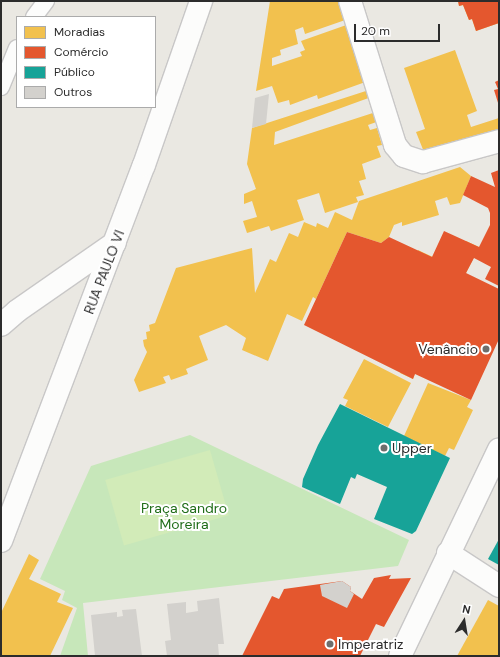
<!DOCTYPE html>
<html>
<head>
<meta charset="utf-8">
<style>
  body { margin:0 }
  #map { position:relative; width:500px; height:657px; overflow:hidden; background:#eae8e2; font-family:"DM Sans",sans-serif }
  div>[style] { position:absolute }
  .green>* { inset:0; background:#c7e7ba }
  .pitch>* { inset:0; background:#d2ebb8; transform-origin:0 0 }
  .homes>* { inset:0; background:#f2c14e }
  .shops>* { inset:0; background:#e4572e }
  .public>* { inset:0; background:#17a398 }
  .building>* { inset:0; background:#d3d1cd }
  .roads { filter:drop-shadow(1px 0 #c8c7c7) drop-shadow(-1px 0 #c8c7c7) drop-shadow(0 1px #c8c7c7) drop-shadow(0 -1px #c8c7c7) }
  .service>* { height:16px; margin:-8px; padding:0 8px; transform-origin:8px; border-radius:8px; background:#fcfcfb }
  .minor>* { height:22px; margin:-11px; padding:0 11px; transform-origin:11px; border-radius:11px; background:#fcfcfb }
  .tertiary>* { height:22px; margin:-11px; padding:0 11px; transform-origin:11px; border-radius:11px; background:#fcfcfb }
  .dots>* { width:11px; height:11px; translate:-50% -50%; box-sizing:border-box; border:2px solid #fff; border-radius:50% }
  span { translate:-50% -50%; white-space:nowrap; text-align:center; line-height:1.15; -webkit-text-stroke:4px #fff; paint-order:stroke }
  .street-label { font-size:14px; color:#2c2c2c }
  .poi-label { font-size:14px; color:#2c2c2c }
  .right { translate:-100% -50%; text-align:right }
  .left { translate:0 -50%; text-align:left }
  .park-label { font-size:14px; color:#206d19 }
  .frame { position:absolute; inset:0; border:2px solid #2c2c2c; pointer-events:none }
  .legend { position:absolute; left:16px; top:16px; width:140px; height:92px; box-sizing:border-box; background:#fff; border:1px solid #ababab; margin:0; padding:5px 7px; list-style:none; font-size:12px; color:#2c2c2c }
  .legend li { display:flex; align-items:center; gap:8px; height:20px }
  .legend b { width:20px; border:1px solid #ababab }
  .north { position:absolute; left:444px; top:601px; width:40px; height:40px; -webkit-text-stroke:3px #fff; paint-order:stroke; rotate:12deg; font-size:11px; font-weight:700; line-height:16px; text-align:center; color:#2c2c2c }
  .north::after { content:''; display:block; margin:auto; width:14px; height:18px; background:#2c2c2c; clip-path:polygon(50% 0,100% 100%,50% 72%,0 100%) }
  .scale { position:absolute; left:354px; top:24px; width:86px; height:18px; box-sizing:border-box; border:2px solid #2c2c2c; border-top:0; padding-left:5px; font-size:12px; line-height:14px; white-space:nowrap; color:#2c2c2c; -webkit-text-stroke:3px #fff; paint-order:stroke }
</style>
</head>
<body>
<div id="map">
  <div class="green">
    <div style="clip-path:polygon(190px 435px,409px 540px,398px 566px,83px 603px,88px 656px,60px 656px,77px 608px,62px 600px,65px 591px,40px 579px,91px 466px)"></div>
  </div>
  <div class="pitch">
    <div style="left:210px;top:450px;width:68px;height:109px;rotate:74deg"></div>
  </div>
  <div class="homes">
    <div style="clip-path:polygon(270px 1px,345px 1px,351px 18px,305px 34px,303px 27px,295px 30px,298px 44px,280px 50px,281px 55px,272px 58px,272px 66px,302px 56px,300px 52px,305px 50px,301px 41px,352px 23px,371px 80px,318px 99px,317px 95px,290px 105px,289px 100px,278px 103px,272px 86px,256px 91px)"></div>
    <div style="clip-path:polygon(458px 1px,499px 1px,499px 23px,476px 31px,472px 19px,469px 20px,463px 5px,459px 6px)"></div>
    <div style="clip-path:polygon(455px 50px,477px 111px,467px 115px,471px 127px,499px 118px,499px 133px,426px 157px,416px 132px,425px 129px,404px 68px)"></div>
    <div style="clip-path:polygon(372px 89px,374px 96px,275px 132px,274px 145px,379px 111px,382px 120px,368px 125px,370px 130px,377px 128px,382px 145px,377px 146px,381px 157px,362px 164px,366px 179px,359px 181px,364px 195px,356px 197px,358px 202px,325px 213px,319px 193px,297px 200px,304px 220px,271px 231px,269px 226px,247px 233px,243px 221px,257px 217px,252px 201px,244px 204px,244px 194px,256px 189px,247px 164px,252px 128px)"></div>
    <div style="clip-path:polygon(460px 167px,471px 176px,460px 203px,450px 205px,447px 197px,435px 201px,439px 215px,402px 226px,402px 222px,394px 225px,389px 237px,381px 243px,347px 232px,316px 299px,313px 297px,302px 321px,287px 314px,268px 361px,242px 350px,246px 338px,226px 325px,199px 336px,208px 360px,186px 369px,188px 374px,171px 380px,169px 375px,163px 377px,166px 383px,139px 392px,134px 380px,147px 352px,144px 346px,143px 340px,147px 339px,146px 332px,150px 331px,149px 325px,155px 323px,176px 268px,252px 248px,255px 293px,270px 259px,276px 262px,289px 233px,298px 237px,304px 222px,316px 227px,317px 223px,328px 228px,335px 212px,352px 220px,359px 201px)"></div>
    <div style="clip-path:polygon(466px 241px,479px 247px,466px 273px,462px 272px,460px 277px,464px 279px,461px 285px,458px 283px,456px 287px,460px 289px,455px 298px,452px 297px,451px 300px,454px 301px,450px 310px,445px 308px,444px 311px,448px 313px,444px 321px,441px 320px,439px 324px,442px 325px,438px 333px,435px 332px,426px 349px,431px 351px,425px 362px,422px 360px,420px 364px,423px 366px,420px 372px,416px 370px,413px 379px,400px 373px,403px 367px,369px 351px,374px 341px,368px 338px,403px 264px,410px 268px,418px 250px,454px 267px)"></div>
    <div style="clip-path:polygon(364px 359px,411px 383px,388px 427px,345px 406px,348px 400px,343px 398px)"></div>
    <div style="clip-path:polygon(428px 383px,471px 400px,467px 407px,473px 410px,454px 450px,449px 448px,445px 456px,404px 436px)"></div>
    <div style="clip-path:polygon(29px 554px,39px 560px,29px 579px,61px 594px,57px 602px,73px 608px,50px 656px,1px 656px,1px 613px)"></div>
    <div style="clip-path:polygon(488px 600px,499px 606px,499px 656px,457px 656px)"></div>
  </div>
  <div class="shops">
    <div style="clip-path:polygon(458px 1px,499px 1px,499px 23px,476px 31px,472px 19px,469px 20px,463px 5px,459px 6px)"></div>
    <div style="clip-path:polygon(499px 80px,499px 106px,494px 90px,498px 89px,495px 82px)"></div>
    <div style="clip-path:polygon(499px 170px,499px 286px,485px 279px,491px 267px,474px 258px,466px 273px,499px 289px,499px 339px,471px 400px,415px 374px,413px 379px,304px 325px,347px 232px,381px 243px,389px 237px,432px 257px,444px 231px,479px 247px,490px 225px,490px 213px,488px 208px,463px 195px,471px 176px,495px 187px,491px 173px)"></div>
    <div style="clip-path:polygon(391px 575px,389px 579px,411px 578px,384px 627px,376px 624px,360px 656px,242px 656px,272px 596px,279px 599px,284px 589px,342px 581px,351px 587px,350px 591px,362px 599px,374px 578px)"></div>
  </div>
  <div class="public">
    <div style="clip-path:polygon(340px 404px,450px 458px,416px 531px,412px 534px,374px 519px,387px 487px,357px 474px,355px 479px,351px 477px,340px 504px,302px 487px,303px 479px,318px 445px)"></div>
    <div style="clip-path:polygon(499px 539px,499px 565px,488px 559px)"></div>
  </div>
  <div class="building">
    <div style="clip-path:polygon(269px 94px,266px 124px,252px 128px,255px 98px)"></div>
    <div style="clip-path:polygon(342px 581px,351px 587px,350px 591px,354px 594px,347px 608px,322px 596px,320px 585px)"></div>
    <div style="clip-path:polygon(219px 598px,224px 644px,218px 644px,219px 656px,167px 656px,165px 641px,171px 640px,167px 604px,186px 602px,186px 613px,198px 611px,197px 601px)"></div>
    <div style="clip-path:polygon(136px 609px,142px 656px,95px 656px,91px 615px,117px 612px,117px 617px,123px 616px,122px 610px)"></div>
  </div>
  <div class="roads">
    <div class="service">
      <div style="left:34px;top:17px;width:20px;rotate:-53deg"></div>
      <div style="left:1px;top:87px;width:42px;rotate:-67.7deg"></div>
    </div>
    <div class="minor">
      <div style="left:350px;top:1px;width:151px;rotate:72.6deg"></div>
      <div style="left:395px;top:145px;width:14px;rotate:51deg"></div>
      <div style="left:404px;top:156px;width:20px;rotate:18deg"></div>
      <div style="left:423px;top:162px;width:79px;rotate:-15.4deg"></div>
      <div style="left:1px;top:325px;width:21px;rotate:-41deg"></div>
      <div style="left:17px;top:311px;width:119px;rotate:-34.8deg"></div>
      <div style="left:1px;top:541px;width:402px;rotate:-69.2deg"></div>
      <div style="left:144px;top:165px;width:174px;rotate:-70.8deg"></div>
      <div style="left:448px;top:553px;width:61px;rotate:32.9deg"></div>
    </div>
    <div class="tertiary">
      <div style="left:400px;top:656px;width:229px;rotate:-64.4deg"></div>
    </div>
  </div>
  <div class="dots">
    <div style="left:486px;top:349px;background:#6e6e6c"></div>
    <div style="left:384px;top:448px;background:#6e6e6c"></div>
    <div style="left:330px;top:644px;background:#6e6e6c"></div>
  </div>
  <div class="street-label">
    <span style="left:104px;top:272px;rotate:-69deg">RUA PAULO VI</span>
  </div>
  <div class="poi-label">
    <span class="right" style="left:478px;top:349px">Venâncio</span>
    <span class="left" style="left:392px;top:448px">Upper</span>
    <span class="left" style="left:338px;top:644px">Imperatriz</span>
  </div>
  <div class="park-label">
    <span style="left:184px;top:516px">Praça Sandro<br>Moreira</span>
  </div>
  <div class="frame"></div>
  <ul class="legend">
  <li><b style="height:11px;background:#f2c14e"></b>Moradias</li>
  <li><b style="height:11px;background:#e4572e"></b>Comércio</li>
  <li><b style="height:11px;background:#17a398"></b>Público</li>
  <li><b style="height:11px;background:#d3d1cd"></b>Outros</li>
  </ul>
  <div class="north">N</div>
  <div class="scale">20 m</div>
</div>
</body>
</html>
